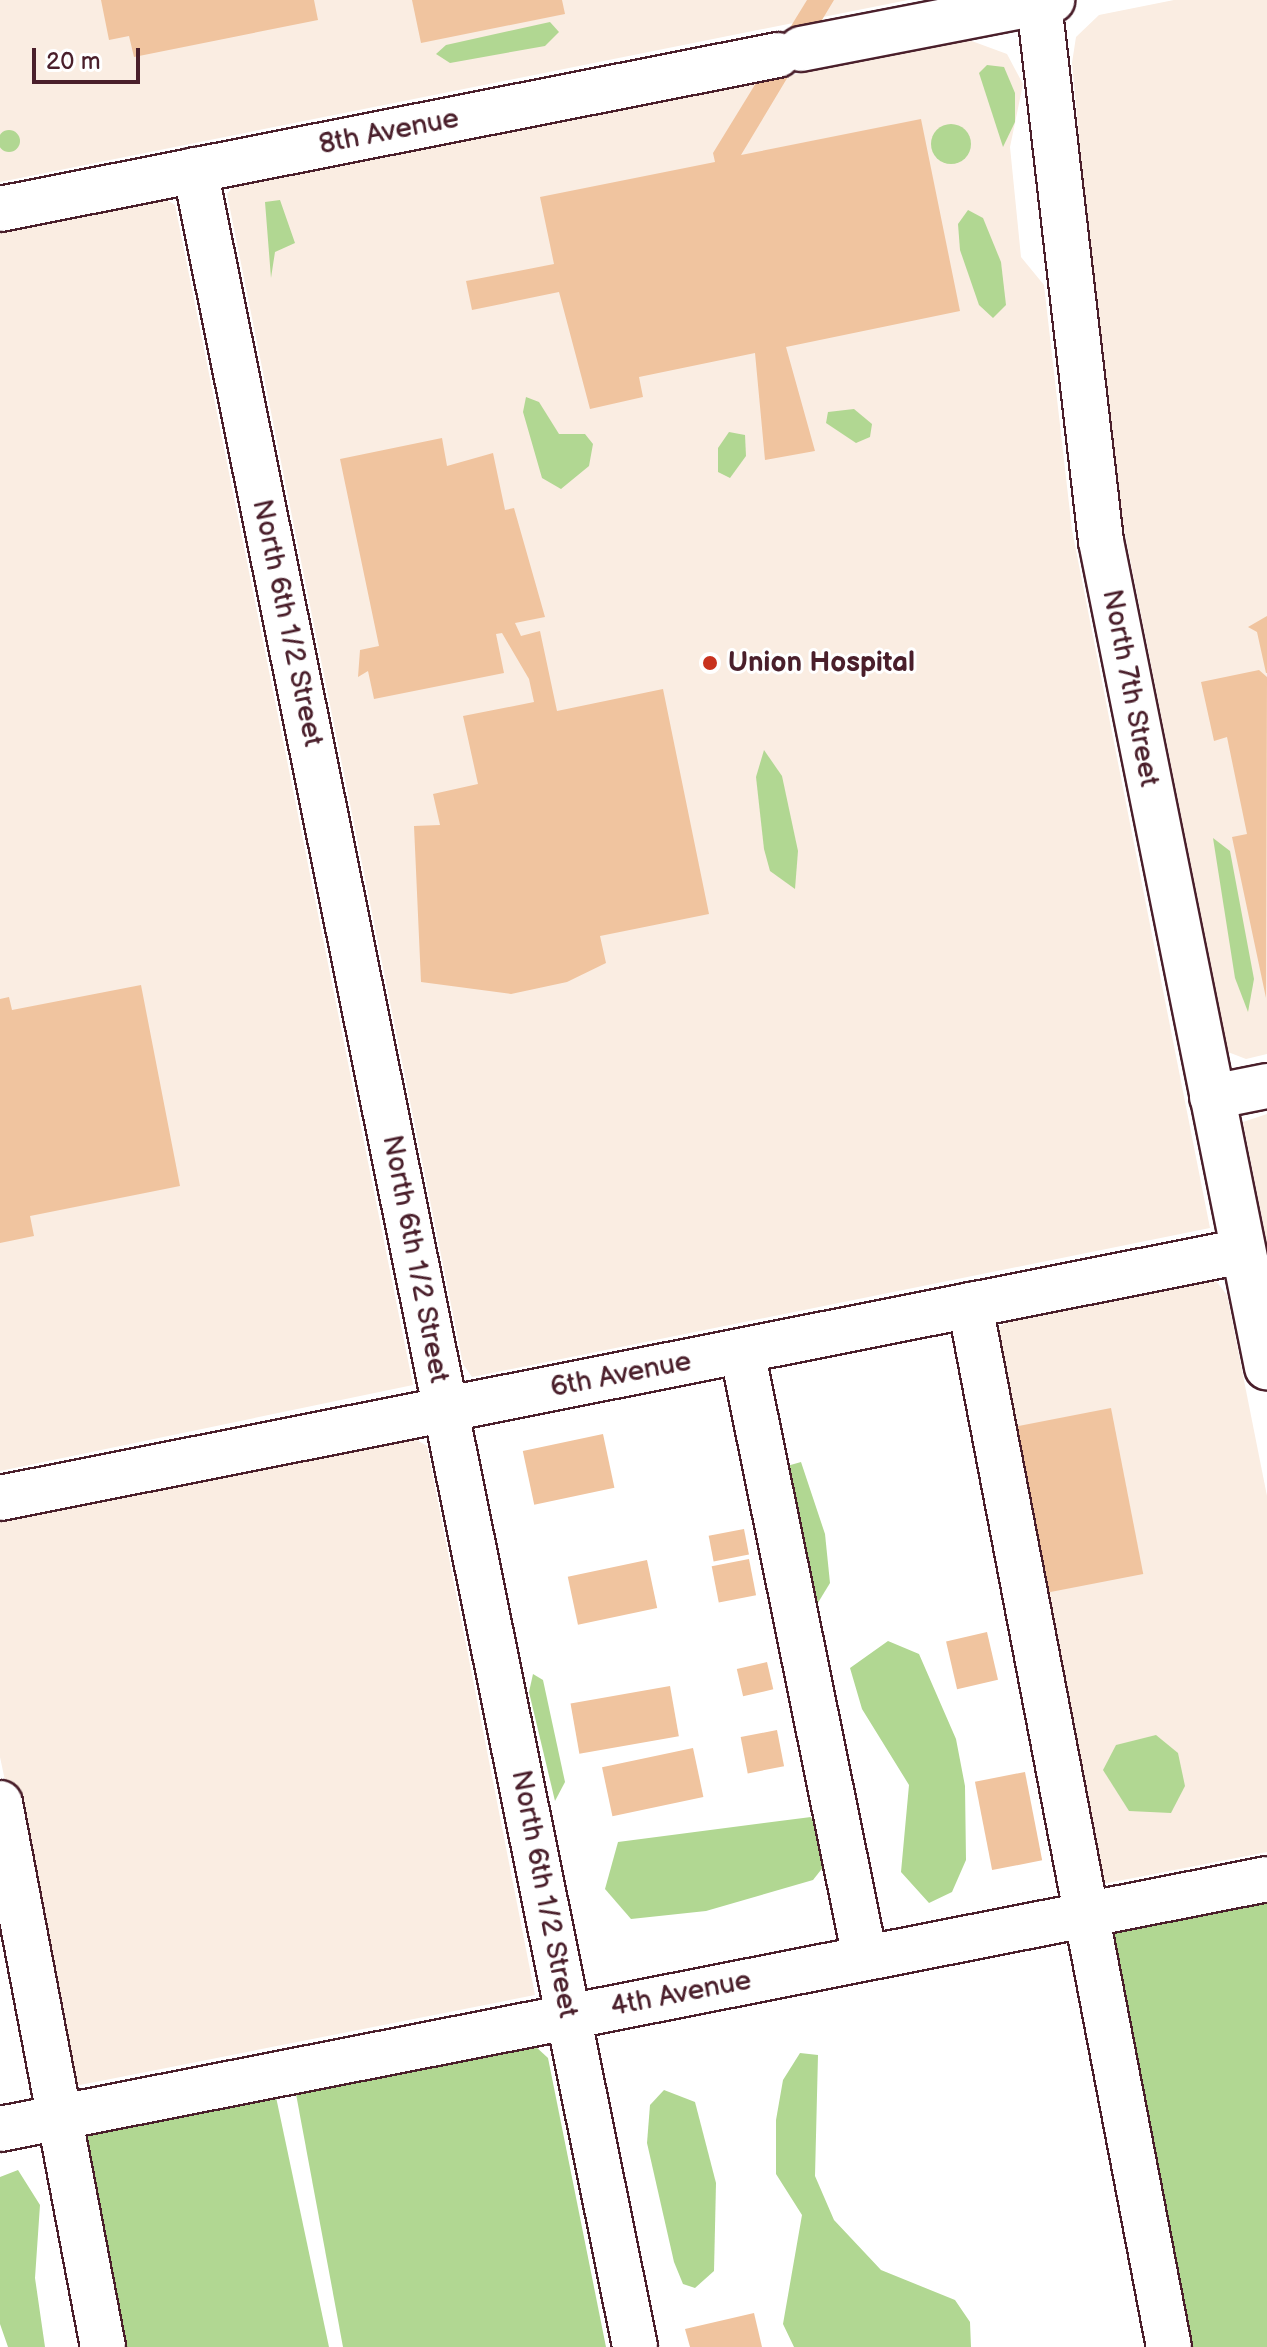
<!DOCTYPE html>
<html>
<head>
<meta charset="utf-8">
<style>
  body { margin:0 }
  #map { position:relative; width:1267px; height:2347px; overflow:hidden; background:#fff; font-family:"Balsamiq Sans",sans-serif }
  div>[style] { position:absolute }
  .built>* { inset:0; background:#faede2 }
  .green>* { inset:0; background:#b1d792 }
  .round { border-radius:50% }
  .building>* { inset:0; background:#f0c49f; transform-origin:0 0 }
  .roads { filter:drop-shadow(2px 0 #4a1f2b) drop-shadow(-2px 0 #4a1f2b) drop-shadow(0 2px #4a1f2b) drop-shadow(0 -2px #4a1f2b) }
  .minor>* { height:44px; margin:-22px; padding:0 22px; transform-origin:22px; border-radius:22px; background:#fff }
  .dots>* { width:22px; height:22px; translate:-50% -50%; box-sizing:border-box; border:4px solid #fff; border-radius:50% }
  span { translate:-50% -50%; white-space:nowrap; text-align:center; line-height:1.15; -webkit-text-stroke:6px #fff; paint-order:stroke }
  .street-label { font-size:28px; color:#4a1f2b }
  .poi-label { font-size:28px; color:#4a1f2b; font-weight:700 }
  .left { translate:0 -50%; text-align:left }
  .scale { position:absolute; left:32px; top:48px; width:108px; height:36px; box-sizing:border-box; border:4px solid #4a1f2b; border-top:0; padding-left:10px; font-size:24px; line-height:28px; white-space:nowrap; color:#4a1f2b; -webkit-text-stroke:6px #fff; paint-order:stroke }
</style>
</head>
<body>
<div id="map">
  <div class="built">
    <div style="clip-path:polygon(0 0,908px 0,0 182px)"></div>
    <div style="clip-path:polygon(1174px 0,1267px 0,1267px 1054px,1246px 1059px,1228px 1052px,1109px 453px,1072px 63px,1076px 37px,1099px 15px)"></div>
    <div style="clip-path:polygon(969px 40px,1007px 54px,1023px 84px,1010px 147px,1021px 257px,1044px 285px,1072px 530px,1210px 1228px,472px 1377px,463px 1364px,227px 194px,234px 186px)"></div>
    <div style="clip-path:polygon(167px 200px,175px 205px,413px 1385px,0 1471px,0 233px)"></div>
    <div style="clip-path:polygon(1267px 1114px,1267px 1244px,1243px 1122px)"></div>
    <div style="clip-path:polygon(1216px 1281px,1227px 1295px,1267px 1496px,1267px 1852px,1092px 1886px,993px 1333px,1007px 1321px)"></div>
    <div style="clip-path:polygon(415px 1439px,427px 1446px,535px 1995px,70px 2087px,0 1757px,0 1521px)"></div>
  </div>
  <div class="green">
    <div style="clip-path:polygon(550px 22px,559px 32px,545px 46px,450px 63px,436px 54px,446px 45px)"></div>
    <div style="clip-path:polygon(987px 65px,1004px 67px,1015px 93px,1015px 122px,1003px 147px,979px 73px)"></div>
    <div class="round" style="left:931px;top:124px;width:40px;height:40px"></div>
    <div class="round" style="left:-2px;top:130px;width:22px;height:22px"></div>
    <div style="clip-path:polygon(280px 200px,295px 243px,275px 252px,271px 278px,265px 202px)"></div>
    <div style="clip-path:polygon(968px 210px,983px 218px,1001px 262px,1006px 305px,993px 318px,979px 305px,960px 250px,958px 224px)"></div>
    <div style="clip-path:polygon(526px 397px,539px 402px,559px 434px,585px 434px,593px 444px,589px 466px,561px 489px,542px 478px,523px 412px)"></div>
    <div style="clip-path:polygon(854px 409px,872px 424px,870px 437px,856px 443px,826px 423px,828px 412px)"></div>
    <div style="clip-path:polygon(729px 432px,745px 435px,746px 456px,730px 478px,718px 472px,718px 448px)"></div>
    <div style="clip-path:polygon(764px 750px,782px 776px,798px 851px,795px 889px,770px 871px,764px 849px,756px 777px)"></div>
    <div style="clip-path:polygon(1213px 838px,1230px 851px,1254px 979px,1248px 1012px,1235px 978px)"></div>
    <div style="clip-path:polygon(801px 1462px,825px 1534px,830px 1583px,816px 1606px,780px 1468px)"></div>
    <div style="clip-path:polygon(888px 1641px,919px 1654px,956px 1739px,965px 1786px,966px 1860px,952px 1892px,929px 1903px,901px 1872px,909px 1785px,862px 1709px,850px 1668px)"></div>
    <div style="clip-path:polygon(533px 1674px,543px 1680px,565px 1782px,555px 1801px,529px 1692px)"></div>
    <div style="clip-path:polygon(1156px 1735px,1178px 1753px,1185px 1786px,1171px 1813px,1129px 1811px,1103px 1770px,1116px 1745px)"></div>
    <div style="clip-path:polygon(811px 1817px,828px 1861px,813px 1880px,706px 1911px,631px 1919px,605px 1889px,618px 1842px)"></div>
    <div style="clip-path:polygon(1267px 1901px,1267px 2347px,1177px 2347px,1103px 1935px)"></div>
    <div style="clip-path:polygon(535px 2046px,548px 2058px,606px 2347px,343px 2347px,296px 2094px)"></div>
    <div style="clip-path:polygon(800px 2053px,818px 2055px,815px 2176px,834px 2220px,881px 2270px,955px 2300px,970px 2322px,971px 2347px,794px 2347px,783px 2324px,802px 2215px,776px 2174px,776px 2120px,783px 2080px)"></div>
    <div style="clip-path:polygon(664px 2090px,695px 2102px,716px 2183px,714px 2271px,695px 2288px,683px 2284px,674px 2262px,647px 2143px,650px 2105px)"></div>
    <div style="clip-path:polygon(276px 2097px,329px 2347px,111px 2347px,85px 2134px)"></div>
    <div style="clip-path:polygon(18px 2170px,40px 2205px,35px 2278px,45px 2347px,8px 2347px,0 2324px,0 2177px)"></div>
  </div>
  <div class="building">
    <div style="clip-path:polygon(101px 0,314px 0,318px 20px,134px 57px,129px 36px,109px 40px)"></div>
    <div style="clip-path:polygon(412px 0,562px 0,565px 14px,421px 43px)"></div>
    <div style="clip-path:polygon(807px 0,834px 0,741px 155px,921px 119px,960px 311px,786px 347px,815px 451px,765px 460px,755px 353px,639px 377px,643px 397px,590px 409px,559px 292px,472px 310px,466px 281px,554px 264px,540px 197px,715px 162px,713px 153px)"></div>
    <div style="clip-path:polygon(442px 438px,447px 466px,493px 453px,505px 510px,514px 508px,545px 617px,515px 623px,521px 636px,540px 631px,557px 711px,663px 689px,709px 914px,600px 936px,606px 963px,567px 982px,511px 994px,421px 982px,414px 826px,440px 825px,433px 794px,478px 784px,463px 716px,534px 702px,529px 679px,502px 633px,496px 634px,504px 673px,374px 699px,368px 671px,358px 677px,360px 650px,379px 646px,340px 459px)"></div>
    <div style="clip-path:polygon(1267px 616px,1267px 673px,1266px 673px,1257px 632px,1248px 627px)"></div>
    <div style="clip-path:polygon(1259px 670px,1267px 677px,1266px 998px,1232px 837px,1247px 834px,1227px 737px,1214px 741px,1201px 682px)"></div>
    <div style="clip-path:polygon(141px 985px,180px 1186px,30px 1216px,34px 1236px,0 1243px,0 999px,9px 997px,12px 1010px)"></div>
    <div style="left:1111px;top:1408px;width:169px;height:101px;rotate:79deg"></div>
    <div style="left:603px;top:1434px;width:55px;height:82px;rotate:78deg"></div>
    <div style="left:744px;top:1529px;width:26px;height:36px;rotate:79deg"></div>
    <div style="left:749px;top:1559px;width:37px;height:38px;rotate:79deg"></div>
    <div style="left:647px;top:1560px;width:49px;height:81px;rotate:78deg"></div>
    <div style="left:987px;top:1632px;width:49px;height:42px;rotate:77deg"></div>
    <div style="left:767px;top:1662px;width:28px;height:31px;rotate:77deg"></div>
    <div style="left:670px;top:1686px;width:51px;height:101px;rotate:80deg"></div>
    <div style="left:777px;top:1730px;width:37px;height:37px;rotate:79deg"></div>
    <div style="left:693px;top:1748px;width:50px;height:93px;rotate:78deg"></div>
    <div style="left:1025px;top:1772px;width:90px;height:51px;rotate:79deg"></div>
    <div style="clip-path:polygon(754px 2313px,762px 2347px,690px 2347px,685px 2329px)"></div>
  </div>
  <div class="roads">
    <div class="minor">
      <div style="left:1039px;top:3px;width:542px;rotate:83.43deg"></div>
      <div style="left:1101px;top:541px;width:843px;rotate:78.64deg"></div>
      <div style="left:801px;top:49px;width:256px;rotate:-11deg"></div>
      <div style="left:195px;top:170px;width:2221px;rotate:78.57deg"></div>
      <div style="left:0;top:209px;width:793px;rotate:-11.2deg"></div>
      <div style="left:1212px;top:1097px;width:56px;rotate:-11.3deg"></div>
      <div style="left:970px;top:1305px;width:1061px;rotate:79.19deg"></div>
      <div style="left:742px;top:1351px;width:619px;rotate:78.54deg"></div>
      <div style="left:0;top:1498px;width:1267px;rotate:-11.24deg"></div>
      <div style="left:0;top:1803px;width:554px;rotate:79.28deg"></div>
      <div style="left:0;top:2129px;width:1291px;rotate:-11.16deg"></div>
    </div>
  </div>
  <div class="dots">
    <div style="left:710px;top:663px;background:#c8321e"></div>
  </div>
  <div class="street-label">
    <span style="left:389px;top:132px;rotate:-11deg">8th Avenue</span>
    <span style="left:287px;top:623px;rotate:78deg">North 6th 1/2 Street</span>
    <span style="left:1130px;top:688px;rotate:79deg">North 7th Street</span>
    <span style="left:415px;top:1259px;rotate:79deg">North 6th 1/2 Street</span>
    <span style="left:621px;top:1375px;rotate:-11deg">6th Avenue</span>
    <span style="left:544px;top:1894px;rotate:79deg">North 6th 1/2 Street</span>
    <span style="left:681px;top:1994px;rotate:-11deg">4th Avenue</span>
  </div>
  <div class="poi-label">
    <span class="left" style="left:728px;top:663px">Union Hospital</span>
  </div>
  <div class="scale">20 m</div>
</div>
</body>
</html>
